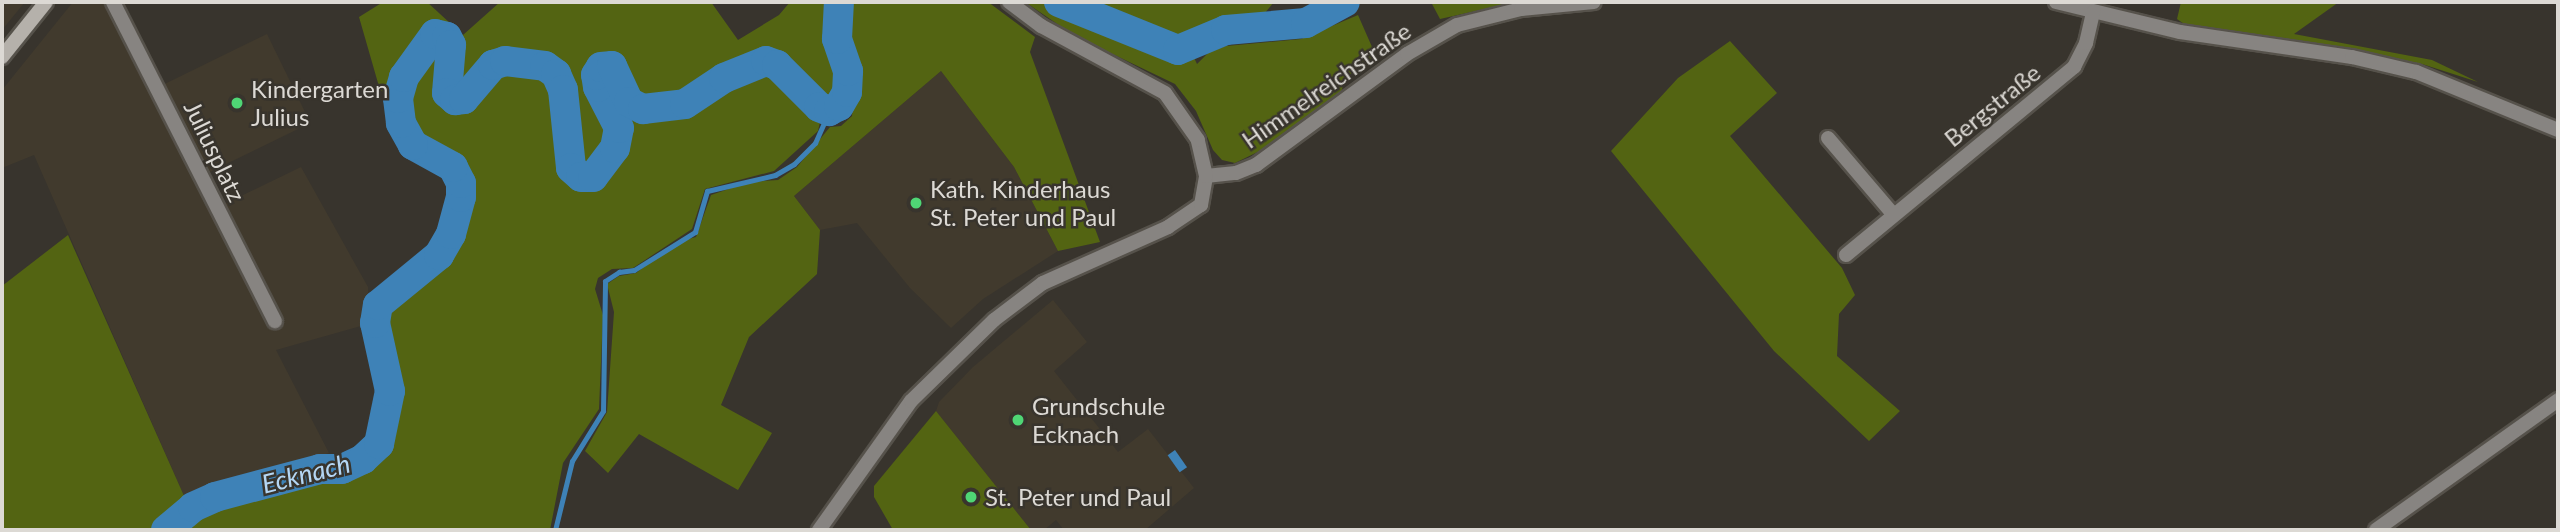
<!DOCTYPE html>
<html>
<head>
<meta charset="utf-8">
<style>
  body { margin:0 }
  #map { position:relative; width:2560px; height:532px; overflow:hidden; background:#38342d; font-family:Lato,sans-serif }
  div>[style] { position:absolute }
  .built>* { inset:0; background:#413a2d; transform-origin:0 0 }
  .green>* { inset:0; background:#536412 }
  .water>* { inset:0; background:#3e82b7; transform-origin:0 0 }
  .stream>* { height:5px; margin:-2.5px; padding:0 2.5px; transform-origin:2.5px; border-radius:2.5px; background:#3e82b7 }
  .river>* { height:30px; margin:-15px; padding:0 15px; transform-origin:15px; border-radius:15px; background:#3e82b7 }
  .roads { filter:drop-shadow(2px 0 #56524b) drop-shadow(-2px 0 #56524b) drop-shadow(0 2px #56524b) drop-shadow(0 -2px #56524b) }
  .minor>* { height:14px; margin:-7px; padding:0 7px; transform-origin:7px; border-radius:7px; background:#878481 }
  .secondary>* { height:14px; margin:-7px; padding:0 7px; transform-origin:7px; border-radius:7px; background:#b5b1ab }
  .dots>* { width:19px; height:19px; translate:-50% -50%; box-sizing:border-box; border:4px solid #38342d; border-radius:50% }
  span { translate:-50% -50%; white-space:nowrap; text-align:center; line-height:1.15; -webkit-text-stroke:5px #38342d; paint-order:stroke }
  .street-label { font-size:24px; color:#dcd9d4 }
  .poi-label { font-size:24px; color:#dcd9d4 }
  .left { translate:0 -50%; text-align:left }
  .water-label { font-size:26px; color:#b4d6f4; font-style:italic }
  .frame { position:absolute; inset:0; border:4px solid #dcd9d4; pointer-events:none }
</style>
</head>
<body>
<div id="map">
  <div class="built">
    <div style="clip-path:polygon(2px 2px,25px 2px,2px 30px)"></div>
    <div style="clip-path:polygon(73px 2px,116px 2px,210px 211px,301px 167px,368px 287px,368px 324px,276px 350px,329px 453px,185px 498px,34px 155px,2px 168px,2px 90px)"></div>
    <div style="left:267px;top:34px;width:99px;height:115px;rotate:64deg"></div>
    <div style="clip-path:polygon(941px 71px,1014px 167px,1058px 251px,983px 299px,951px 328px,910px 288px,857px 223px,820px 230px,794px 196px)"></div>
    <div style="clip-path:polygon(1053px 300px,1087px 342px,1054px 371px,1118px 452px,1148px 429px,1194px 488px,1145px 530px,1064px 530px,1056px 520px,1044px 530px,1031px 530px,936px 411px,939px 402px,973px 367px)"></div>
  </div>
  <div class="green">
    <div style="clip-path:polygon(383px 2px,427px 2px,463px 35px,500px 2px,711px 2px,738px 40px,779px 15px,790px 2px,836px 2px,833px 37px,844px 72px,844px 91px,827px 103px,784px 63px,761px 56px,720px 69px,683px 99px,644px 105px,633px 98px,614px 62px,601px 63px,592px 72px,594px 89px,616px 129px,603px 162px,591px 171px,581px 170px,571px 153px,568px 90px,561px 73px,546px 61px,524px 53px,481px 60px,457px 90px,453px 86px,455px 46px,450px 35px,435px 29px,396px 76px,394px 99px,380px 90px,359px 17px)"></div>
    <div style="clip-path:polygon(846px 2px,988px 2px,1035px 37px,1030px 52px,1100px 242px,1058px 251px,1014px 167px,941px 71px,794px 196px,820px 230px,817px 274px,749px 337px,721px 405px,772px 433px,738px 490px,639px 434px,608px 473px,585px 451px,607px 412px,614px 312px,607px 284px,619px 276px,636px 273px,677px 242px,696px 237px,711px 195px,749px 182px,778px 180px,797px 167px,830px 127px,841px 126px,852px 116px,855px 73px,842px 36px)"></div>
    <div style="clip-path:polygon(1025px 2px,1274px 2px,1264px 14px,1270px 19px,1223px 23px,1188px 45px,1197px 64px,1209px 52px,1226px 46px,1301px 39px,1358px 15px,1376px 56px,1345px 78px,1341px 93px,1282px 140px,1235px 163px,1222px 160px,1213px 150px,1196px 111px,1175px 84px,1075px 36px)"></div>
    <div style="clip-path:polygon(1431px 2px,1516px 2px,1440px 19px)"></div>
    <div style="clip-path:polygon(2181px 2px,2339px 2px,2294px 34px,2432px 60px,2478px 82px,2422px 64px,2187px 26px,2177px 19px)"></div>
    <div style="clip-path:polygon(1730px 41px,1777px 93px,1730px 136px,1842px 268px,1855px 295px,1839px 314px,1837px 356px,1900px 411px,1869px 441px,1774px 351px,1611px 151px,1678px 78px)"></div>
    <div style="clip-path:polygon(435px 50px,440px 62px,440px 98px,450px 111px,460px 114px,471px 112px,483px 83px,495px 71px,520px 66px,542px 69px,551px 75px,560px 112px,560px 170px,573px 184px,588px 188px,613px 169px,625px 137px,619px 112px,603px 87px,605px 72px,612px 74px,626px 108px,649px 119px,688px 111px,726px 84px,766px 69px,777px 74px,813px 111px,820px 122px,818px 131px,774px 171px,705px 189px,692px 229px,633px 268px,612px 269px,598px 278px,595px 289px,603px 315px,599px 409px,563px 463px,550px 530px,176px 530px,197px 512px,220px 502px,319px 477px,347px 475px,366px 465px,384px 445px,396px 412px,397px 390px,386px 308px,445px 260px,460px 235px,470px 201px,462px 165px,426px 144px,407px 126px,405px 100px,410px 79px)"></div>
    <div style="clip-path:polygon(68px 235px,185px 498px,150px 530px,2px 530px,2px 286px)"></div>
    <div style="clip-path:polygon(936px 411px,1031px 530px,893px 530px,874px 497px,874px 486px)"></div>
  </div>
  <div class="water">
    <div style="left:1175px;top:450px;width:21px;height:9px;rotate:55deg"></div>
  </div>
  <div class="stream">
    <div style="left:555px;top:530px;width:71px;rotate:-76.2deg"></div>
    <div style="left:572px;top:461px;width:59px;rotate:-58.2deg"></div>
    <div style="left:603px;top:411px;width:130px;rotate:-89.1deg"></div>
    <div style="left:605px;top:281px;width:17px;rotate:-33deg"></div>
    <div style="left:619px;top:272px;width:15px;rotate:-8deg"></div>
    <div style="left:634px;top:270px;width:72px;rotate:-31.9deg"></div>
    <div style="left:695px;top:232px;width:43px;rotate:-73.7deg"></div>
    <div style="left:707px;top:191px;width:70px;rotate:-13.2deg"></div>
    <div style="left:775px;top:175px;width:22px;rotate:-30deg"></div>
    <div style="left:794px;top:164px;width:30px;rotate:-45deg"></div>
    <div style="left:815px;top:143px;width:35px;rotate:-66deg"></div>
  </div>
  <div class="river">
    <div style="left:1059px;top:2px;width:128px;rotate:22deg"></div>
    <div style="left:1178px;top:50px;width:52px;rotate:-22.6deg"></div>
    <div style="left:1226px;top:30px;width:80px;rotate:-5deg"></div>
    <div style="left:1306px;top:23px;width:44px;rotate:-28.3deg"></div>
    <div style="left:166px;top:530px;width:35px;rotate:-40deg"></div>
    <div style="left:193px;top:507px;width:24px;rotate:-24deg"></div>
    <div style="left:215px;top:497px;width:109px;rotate:-14.9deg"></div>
    <div style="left:320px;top:469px;width:22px"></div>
    <div style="left:342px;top:469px;width:23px;rotate:-25deg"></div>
    <div style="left:363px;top:459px;width:22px;rotate:-43deg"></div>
    <div style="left:379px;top:444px;width:54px;rotate:-78.3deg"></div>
    <div style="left:390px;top:391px;width:70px;rotate:-102.4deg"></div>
    <div style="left:375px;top:323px;width:18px;rotate:-81deg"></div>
    <div style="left:378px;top:305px;width:79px;rotate:-39.3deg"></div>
    <div style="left:439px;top:255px;width:24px;rotate:-60deg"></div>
    <div style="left:451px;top:234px;width:38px;rotate:-75deg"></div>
    <div style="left:461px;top:197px;width:14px;rotate:-90deg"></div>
    <div style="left:461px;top:183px;width:18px;rotate:-117deg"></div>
    <div style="left:453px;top:167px;width:46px;rotate:-151.2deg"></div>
    <div style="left:413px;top:145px;width:25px;rotate:-119deg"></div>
    <div style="left:401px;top:123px;width:25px;rotate:-97deg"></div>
    <div style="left:398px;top:98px;width:22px;rotate:-74deg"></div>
    <div style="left:404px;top:77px;width:53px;rotate:-54.2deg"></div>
    <div style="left:435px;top:34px;width:12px;rotate:14deg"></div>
    <div style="left:447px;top:37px;width:9px;rotate:63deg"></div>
    <div style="left:451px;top:45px;width:48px;rotate:94.8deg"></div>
    <div style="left:447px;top:93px;width:11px;rotate:41deg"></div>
    <div style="left:455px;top:100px;width:9px;rotate:-6deg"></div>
    <div style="left:464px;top:99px;width:45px;rotate:-49.5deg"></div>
    <div style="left:493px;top:65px;width:13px;rotate:-18deg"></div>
    <div style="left:505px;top:61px;width:40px;rotate:7.1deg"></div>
    <div style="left:545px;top:66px;width:14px;rotate:36deg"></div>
    <div style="left:556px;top:74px;width:17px;rotate:66deg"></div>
    <div style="left:563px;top:90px;width:78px;rotate:84.1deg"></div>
    <div style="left:571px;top:168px;width:13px;rotate:42deg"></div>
    <div style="left:581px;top:177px;width:12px"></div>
    <div style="left:593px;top:177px;width:36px;rotate:-53deg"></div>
    <div style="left:615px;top:148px;width:20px;rotate:-79deg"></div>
    <div style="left:619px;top:128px;width:46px;rotate:-117.1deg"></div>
    <div style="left:598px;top:87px;width:12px;rotate:-99deg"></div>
    <div style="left:596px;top:75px;width:9px;rotate:-58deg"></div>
    <div style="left:601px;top:67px;width:11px;rotate:-5deg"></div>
    <div style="left:612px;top:66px;width:40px;rotate:65deg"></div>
    <div style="left:629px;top:102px;width:16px;rotate:27deg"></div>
    <div style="left:643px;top:109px;width:42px;rotate:-6.8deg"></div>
    <div style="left:685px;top:104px;width:47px;rotate:-33.7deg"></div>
    <div style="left:724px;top:78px;width:45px;rotate:-22deg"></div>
    <div style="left:766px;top:61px;width:12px;rotate:20deg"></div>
    <div style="left:777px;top:65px;width:59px;rotate:45deg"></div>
    <div style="left:819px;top:107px;width:11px;rotate:22deg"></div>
    <div style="left:829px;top:111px;width:11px;rotate:-27deg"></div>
    <div style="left:839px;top:106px;width:16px;rotate:-60deg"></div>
    <div style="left:847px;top:92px;width:21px;rotate:-87deg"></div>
    <div style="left:848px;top:71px;width:34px;rotate:-109deg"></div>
    <div style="left:837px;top:39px;width:37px;rotate:-87deg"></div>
  </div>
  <div class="roads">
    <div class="minor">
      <div style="left:113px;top:2px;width:358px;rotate:63.1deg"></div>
      <div style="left:2056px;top:2px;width:128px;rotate:13.6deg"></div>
      <div style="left:2180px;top:32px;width:174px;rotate:8.3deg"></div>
      <div style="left:2352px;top:57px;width:66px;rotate:13.2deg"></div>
      <div style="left:2416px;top:72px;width:153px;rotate:22.2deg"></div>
      <div style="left:1828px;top:138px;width:100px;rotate:49.5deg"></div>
      <div style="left:1206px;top:176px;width:30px;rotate:-6deg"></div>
      <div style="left:1236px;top:173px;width:22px;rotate:-22deg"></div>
      <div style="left:1256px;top:165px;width:187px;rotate:-36.3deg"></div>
      <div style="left:1407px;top:54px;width:58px;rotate:-30.1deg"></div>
      <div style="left:1457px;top:25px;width:66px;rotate:-14deg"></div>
      <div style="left:1521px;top:9px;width:73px;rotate:-5.5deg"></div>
      <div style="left:1846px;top:255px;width:296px;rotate:-39.5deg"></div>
      <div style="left:2074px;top:67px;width:27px;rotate:-63deg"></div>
      <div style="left:2086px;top:43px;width:32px;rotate:-77deg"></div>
      <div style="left:819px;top:530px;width:158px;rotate:-54.5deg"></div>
      <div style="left:911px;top:401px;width:116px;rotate:-44.3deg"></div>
      <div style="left:994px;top:320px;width:61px;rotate:-37.1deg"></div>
      <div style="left:1043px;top:283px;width:137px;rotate:-24.1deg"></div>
      <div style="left:1168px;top:227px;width:40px;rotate:-34deg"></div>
      <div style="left:1201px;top:205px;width:29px;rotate:-80deg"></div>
      <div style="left:1206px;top:176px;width:37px;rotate:-103deg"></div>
      <div style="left:1198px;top:140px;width:57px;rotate:-125.1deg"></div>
      <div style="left:1165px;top:93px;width:141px;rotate:-151.6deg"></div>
      <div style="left:1041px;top:26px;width:40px;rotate:-143deg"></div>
      <div style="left:2376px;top:530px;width:224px;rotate:-35.5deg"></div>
    </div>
    <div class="secondary">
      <div style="left:2px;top:57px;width:70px;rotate:-51.3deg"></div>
    </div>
  </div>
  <div class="dots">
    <div style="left:237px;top:103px;background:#4fd675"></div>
    <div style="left:916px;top:203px;background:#4fd675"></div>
    <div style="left:1018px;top:420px;background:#4fd675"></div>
    <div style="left:971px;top:497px;background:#4fd675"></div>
  </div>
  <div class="street-label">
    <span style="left:1326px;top:85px;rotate:-35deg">Himmelreichstraße</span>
    <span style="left:1992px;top:105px;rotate:-39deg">Bergstraße</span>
    <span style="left:215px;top:151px;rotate:64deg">Juliusplatz</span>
  </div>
  <div class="poi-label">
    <span class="left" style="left:251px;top:103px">Kindergarten<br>Julius</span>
    <span class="left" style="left:930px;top:203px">Kath. Kinderhaus<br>St. Peter und Paul</span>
    <span class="left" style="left:1032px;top:420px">Grundschule<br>Ecknach</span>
    <span class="left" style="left:985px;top:497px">St. Peter und Paul</span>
  </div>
  <div class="water-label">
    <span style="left:306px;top:474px;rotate:-14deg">Ecknach</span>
  </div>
  <div class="frame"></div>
</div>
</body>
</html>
